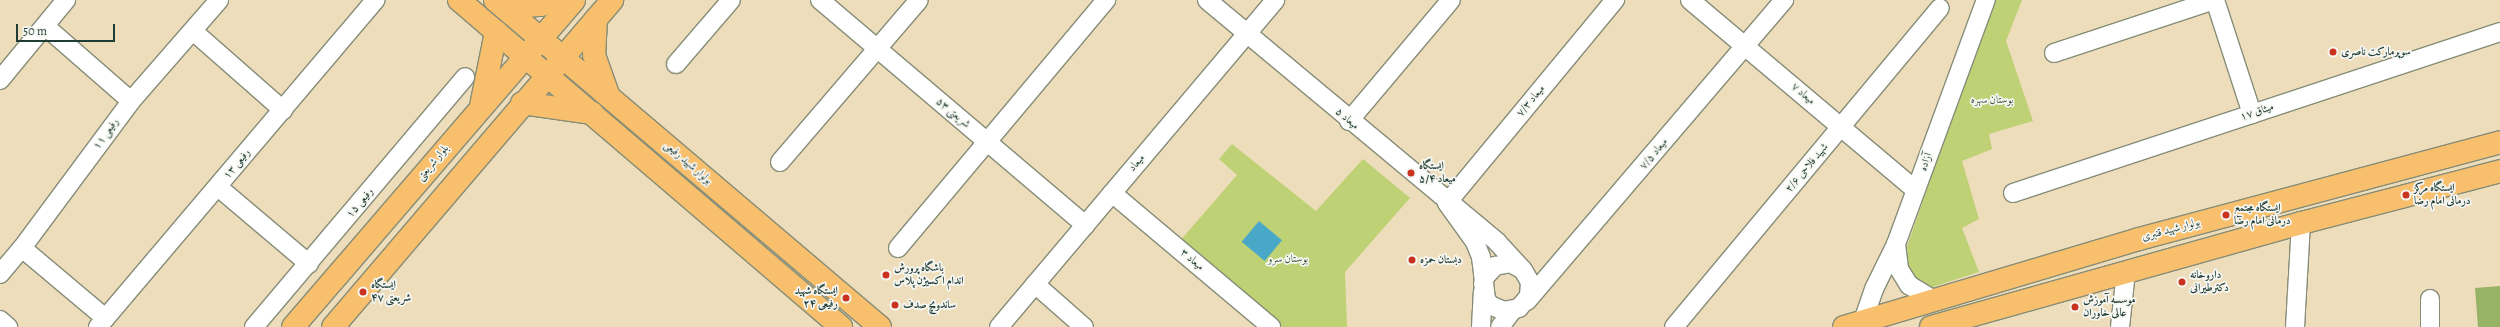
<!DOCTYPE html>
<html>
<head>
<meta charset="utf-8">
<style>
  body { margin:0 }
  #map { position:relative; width:2500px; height:327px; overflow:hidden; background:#edb; font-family:Alegreya,Amiri,serif }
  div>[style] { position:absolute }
  .green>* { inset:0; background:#bed175 }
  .forest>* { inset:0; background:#96b366 }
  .water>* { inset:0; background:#49a8c8; transform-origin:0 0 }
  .roads { filter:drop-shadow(1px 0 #868d78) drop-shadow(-1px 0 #868d78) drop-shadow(0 1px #868d78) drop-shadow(0 -1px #868d78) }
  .minor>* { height:18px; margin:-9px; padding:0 9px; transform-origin:9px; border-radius:9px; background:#fff }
  .major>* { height:22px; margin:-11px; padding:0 11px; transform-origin:11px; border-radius:11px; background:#f8bf6c }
  .dots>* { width:11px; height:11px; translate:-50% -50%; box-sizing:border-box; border:2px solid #f6f6f2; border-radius:50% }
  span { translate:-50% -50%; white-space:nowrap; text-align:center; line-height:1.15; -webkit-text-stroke:3.5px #f6f6f2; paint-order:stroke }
  .poi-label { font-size:11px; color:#1f3d34; font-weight:700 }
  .left { translate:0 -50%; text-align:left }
  .right { translate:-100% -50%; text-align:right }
  .street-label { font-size:11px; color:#1f3d34 }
  .park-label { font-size:11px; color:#3f5b41 }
  .scale { position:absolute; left:16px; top:24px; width:99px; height:18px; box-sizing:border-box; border:2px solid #1f3d34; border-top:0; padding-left:5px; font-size:12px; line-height:14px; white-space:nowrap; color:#1f3d34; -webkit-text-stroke:3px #f6f6f2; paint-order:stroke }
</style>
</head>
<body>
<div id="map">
  <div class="green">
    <div style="clip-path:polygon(1993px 0,2022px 0,2006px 41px,2033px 121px,1989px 134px,1992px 149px,1962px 161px,1979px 219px,1962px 228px,1979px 272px,1926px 289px,1907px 277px,1902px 261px)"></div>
    <div style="clip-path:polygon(1232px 144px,1316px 211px,1363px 159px,1410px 198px,1345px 272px,1347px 327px,1282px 327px,1179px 242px,1237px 175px,1219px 159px)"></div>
  </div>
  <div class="forest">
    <div style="clip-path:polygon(2500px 286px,2500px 327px,2478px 327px,2475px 288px)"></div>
  </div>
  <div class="water">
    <div style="left:1259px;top:221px;width:30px;height:27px;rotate:40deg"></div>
  </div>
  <div class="roads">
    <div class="minor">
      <div style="left:820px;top:0;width:348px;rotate:40.3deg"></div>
      <div style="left:1207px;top:0;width:378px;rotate:39.8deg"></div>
      <div style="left:1497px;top:242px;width:38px;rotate:47deg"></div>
      <div style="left:1523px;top:270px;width:14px;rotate:60deg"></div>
      <div style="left:1530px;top:282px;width:14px;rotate:94deg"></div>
      <div style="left:1529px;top:296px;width:16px;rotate:130deg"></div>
      <div style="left:1519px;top:308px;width:15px;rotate:169deg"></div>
      <div style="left:1504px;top:311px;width:15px;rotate:-157deg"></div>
      <div style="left:1490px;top:305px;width:7px;rotate:-124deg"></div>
      <div style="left:1486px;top:299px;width:42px;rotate:-96.8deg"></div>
      <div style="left:1481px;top:257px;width:16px;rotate:-112deg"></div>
      <div style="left:1475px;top:242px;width:48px;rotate:-125.7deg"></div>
      <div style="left:1690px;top:0;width:295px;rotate:40.1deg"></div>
      <div style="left:2215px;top:0;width:120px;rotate:72deg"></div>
      <div style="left:45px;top:26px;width:114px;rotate:41.1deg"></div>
      <div style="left:193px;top:31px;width:120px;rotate:41.3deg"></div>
      <div style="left:2054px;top:53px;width:169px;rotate:-18.3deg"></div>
      <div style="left:676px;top:64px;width:84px;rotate:-49.3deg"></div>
      <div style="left:0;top:80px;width:104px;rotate:-50.5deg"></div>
      <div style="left:1349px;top:121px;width:158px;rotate:-49.9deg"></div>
      <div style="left:780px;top:162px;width:213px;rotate:-49.4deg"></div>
      <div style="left:218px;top:187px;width:119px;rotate:40.2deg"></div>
      <div style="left:1112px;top:193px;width:208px;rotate:40.1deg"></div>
      <div style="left:2013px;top:193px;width:513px;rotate:-18.29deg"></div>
      <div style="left:1447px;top:203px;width:264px;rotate:-50.4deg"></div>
      <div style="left:1896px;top:244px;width:25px;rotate:83deg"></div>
      <div style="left:1899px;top:269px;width:19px;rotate:58deg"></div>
      <div style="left:1909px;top:285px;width:29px;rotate:31deg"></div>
      <div style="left:22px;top:248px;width:109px;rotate:40.1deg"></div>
      <div style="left:898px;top:248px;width:324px;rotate:-50deg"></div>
      <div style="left:0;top:274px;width:34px;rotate:-50deg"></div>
      <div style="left:22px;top:248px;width:183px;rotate:-53.4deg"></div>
      <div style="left:131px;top:101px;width:134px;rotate:-48.9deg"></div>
      <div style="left:1035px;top:284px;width:65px;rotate:41.3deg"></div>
      <div style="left:1483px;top:284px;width:7px;rotate:-74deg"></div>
      <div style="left:1485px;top:277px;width:15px;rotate:-48deg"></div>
      <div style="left:1495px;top:266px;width:15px;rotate:-11deg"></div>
      <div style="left:1510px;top:263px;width:13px;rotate:27deg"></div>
      <div style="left:2430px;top:299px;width:28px;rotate:90deg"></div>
      <div style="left:1527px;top:301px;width:396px;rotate:-49.5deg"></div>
      <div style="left:0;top:320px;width:11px;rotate:41deg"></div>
      <div style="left:1863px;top:321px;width:34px;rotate:-71deg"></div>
      <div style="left:1874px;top:289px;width:50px;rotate:-63.9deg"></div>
      <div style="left:1896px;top:244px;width:260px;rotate:-69.8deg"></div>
      <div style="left:98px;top:327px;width:429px;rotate:-49.7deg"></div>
      <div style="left:254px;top:327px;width:327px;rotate:-49.8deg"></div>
      <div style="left:999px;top:327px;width:428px;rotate:-49.8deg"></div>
      <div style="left:1481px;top:327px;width:35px;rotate:-87deg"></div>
      <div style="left:1500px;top:327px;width:20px;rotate:-53deg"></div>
      <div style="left:1674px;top:327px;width:415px;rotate:-50.2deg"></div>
      <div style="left:2120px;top:327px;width:55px;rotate:-83.8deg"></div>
      <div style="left:2295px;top:327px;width:104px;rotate:-86.7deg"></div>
    </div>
    <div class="major">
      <div style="left:459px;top:0;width:503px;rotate:40.56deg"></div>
      <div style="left:495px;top:0;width:505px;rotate:40.34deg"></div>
      <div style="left:505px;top:8px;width:36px;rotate:-5deg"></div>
      <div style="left:541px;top:5px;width:13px;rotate:-23deg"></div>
      <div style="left:596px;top:19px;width:36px;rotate:93deg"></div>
      <div style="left:594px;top:55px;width:41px;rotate:70.3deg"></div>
      <div style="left:522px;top:103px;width:71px;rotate:8.1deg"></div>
      <div style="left:481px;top:106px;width:76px;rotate:-78.5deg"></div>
      <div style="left:293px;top:327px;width:431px;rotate:-49.3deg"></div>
      <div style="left:333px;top:327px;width:430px;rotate:-49.5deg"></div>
      <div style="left:1844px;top:327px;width:308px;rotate:-16.6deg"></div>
      <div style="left:2139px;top:239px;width:374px;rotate:-15deg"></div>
      <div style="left:1931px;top:327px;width:384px;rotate:-15.7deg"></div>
      <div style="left:2301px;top:223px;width:206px;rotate:-14.6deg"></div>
    </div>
  </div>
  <div class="dots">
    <div style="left:2333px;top:52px;background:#c8321e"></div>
    <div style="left:1411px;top:173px;background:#c8321e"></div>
    <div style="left:2406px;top:195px;background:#c8321e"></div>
    <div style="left:2226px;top:215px;background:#c8321e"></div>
    <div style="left:1412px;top:260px;background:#c8321e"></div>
    <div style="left:886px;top:275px;background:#c8321e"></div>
    <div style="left:2182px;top:282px;background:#c8321e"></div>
    <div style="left:363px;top:292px;background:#c8321e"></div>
    <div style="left:846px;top:298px;background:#c8321e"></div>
    <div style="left:895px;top:305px;background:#c8321e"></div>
    <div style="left:2075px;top:307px;background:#c8321e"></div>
  </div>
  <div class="poi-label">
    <span class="left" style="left:2341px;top:52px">سوپرمارکت ناصری</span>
    <span class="left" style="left:1419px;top:173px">ایستگاه<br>میعاد ۵/۴</span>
    <span class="left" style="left:2414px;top:195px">ایستگاه مرکز<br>درمانی امام رضا</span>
    <span class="left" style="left:2234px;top:215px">ایستگاه مجتمع<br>درمانی امام رضا</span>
    <span class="left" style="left:1420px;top:260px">دبستان حمزه</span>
    <span class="left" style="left:894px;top:275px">باشگاه پرورش<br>اندام اکسیژن پلاس</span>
    <span class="left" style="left:2190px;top:282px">داروخانه<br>دکترطیرانی</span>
    <span class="left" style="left:371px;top:292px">ایستگاه<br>شریعتی ۴۷</span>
    <span class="right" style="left:838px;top:298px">ایستگاه شهید<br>رفیعی ۲۴</span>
    <span class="left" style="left:2083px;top:307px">موسسه آموزش<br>عالی خاوران</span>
    <span class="left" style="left:903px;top:305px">ساندویچ صدف</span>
  </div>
  <div class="street-label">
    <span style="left:1803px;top:94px;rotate:40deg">میعاد ۷</span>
    <span style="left:1531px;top:101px;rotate:-50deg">میعاد ۷/۳</span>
    <span style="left:2257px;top:112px;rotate:-18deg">میثاق ۱۷</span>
    <span style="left:953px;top:113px;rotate:40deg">شریعتی ۵۳</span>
    <span style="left:1347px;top:119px;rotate:40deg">میعاد ۵</span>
    <span style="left:106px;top:134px;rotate:-54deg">رفیعی ۱۱</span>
    <span style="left:1654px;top:154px;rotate:-50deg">میعاد ۷/۵</span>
    <span style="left:1926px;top:162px;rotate:-70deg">آزاده</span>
    <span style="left:433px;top:163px;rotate:-50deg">بلوار شریعتی</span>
    <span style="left:688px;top:163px;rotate:41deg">بولوار شهید رفیعی</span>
    <span style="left:1137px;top:163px;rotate:-50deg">میعاد</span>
    <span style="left:237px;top:164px;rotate:-50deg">رفیعی ۱۳</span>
    <span style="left:1807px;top:168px;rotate:-50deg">شهید فلاحی ۲/۶</span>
    <span style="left:360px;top:203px;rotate:-50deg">رفیعی ۱۵</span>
    <span style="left:2171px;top:230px;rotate:-15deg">بولوار شهید قنبری</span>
    <span style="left:1192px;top:260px;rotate:40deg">میعاد ۳</span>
  </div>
  <div class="park-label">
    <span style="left:1992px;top:100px">بوستان سهره</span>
    <span style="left:1288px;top:259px">بوستان سرو</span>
  </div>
  <div class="scale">50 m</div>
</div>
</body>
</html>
